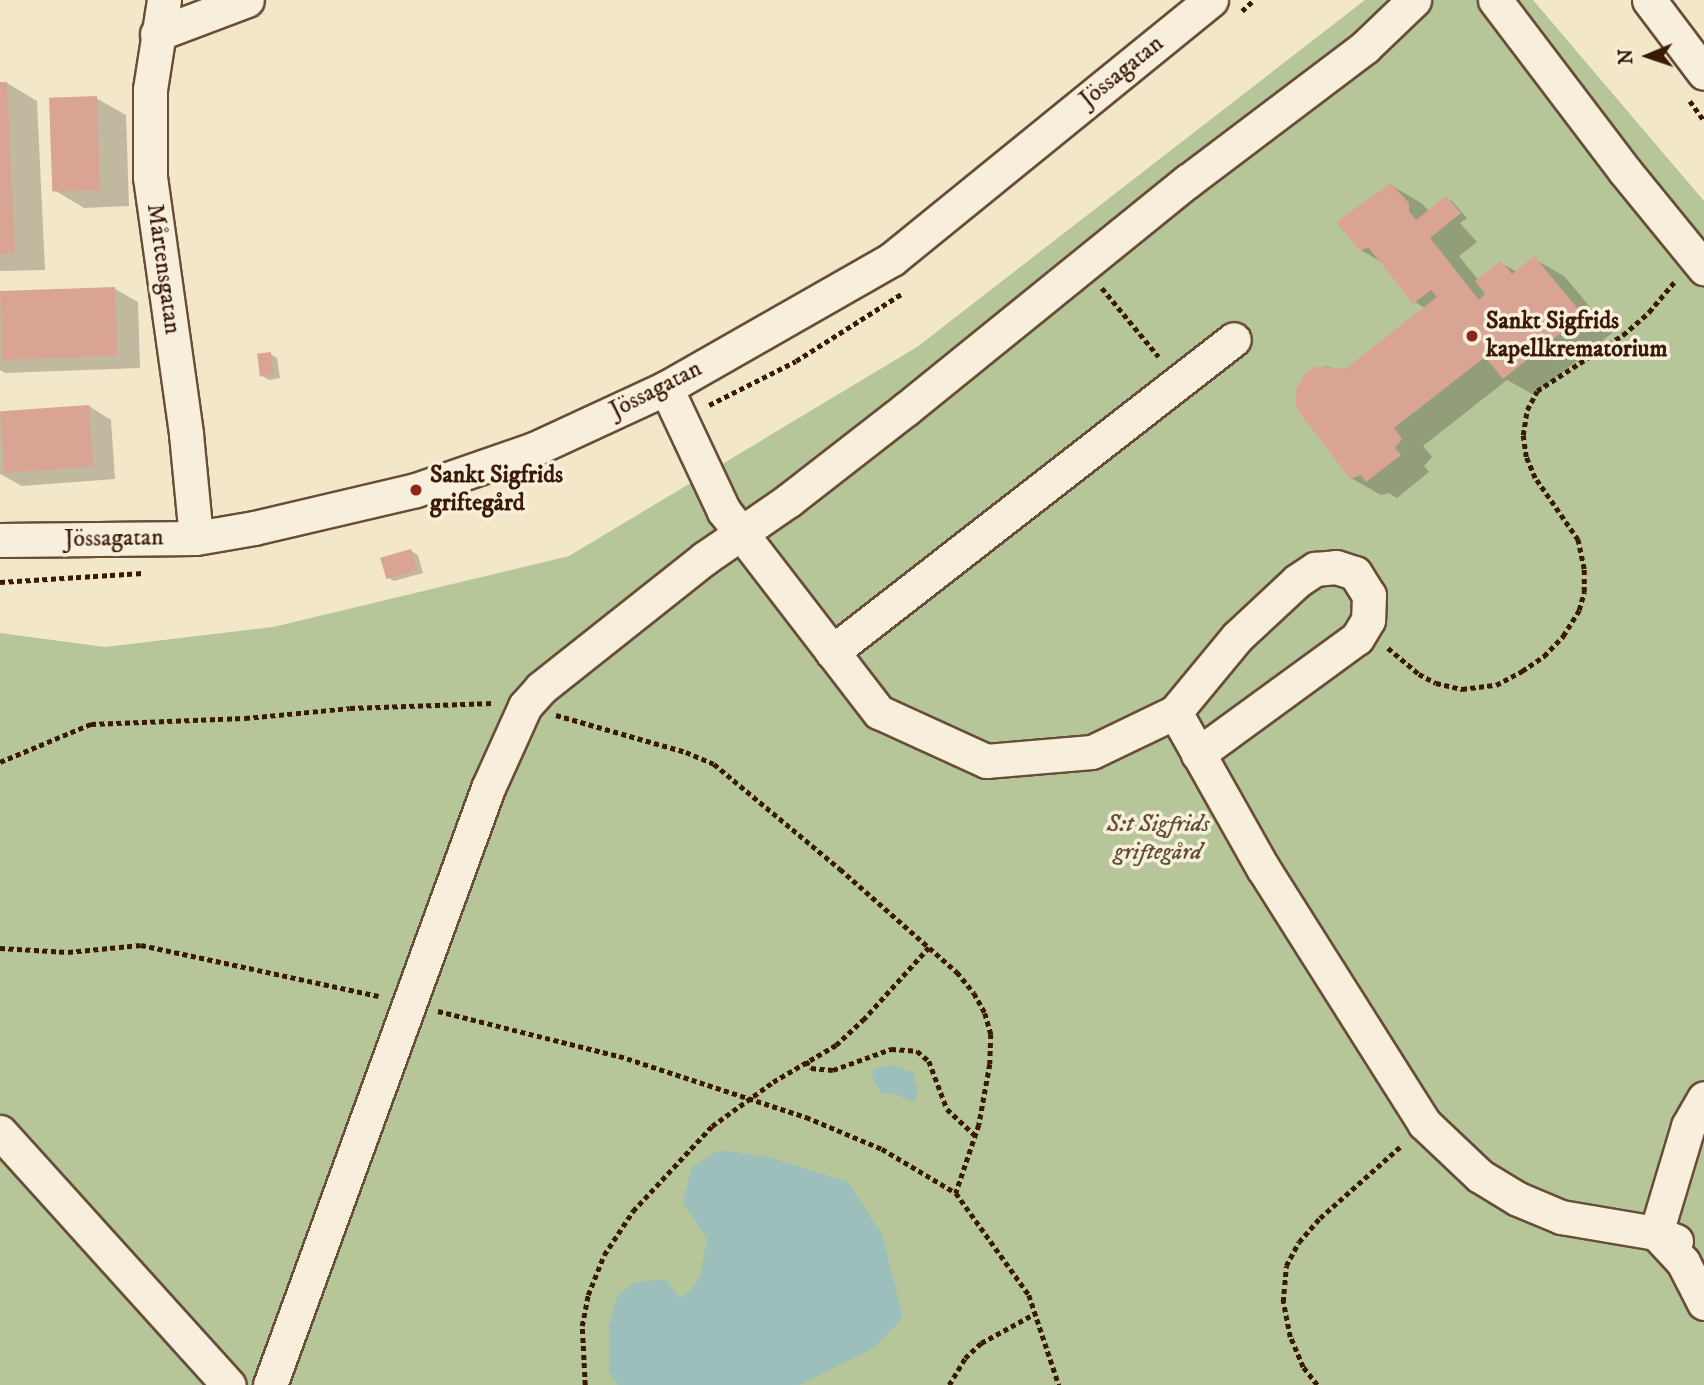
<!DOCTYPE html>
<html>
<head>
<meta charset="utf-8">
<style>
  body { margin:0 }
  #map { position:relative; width:1704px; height:1385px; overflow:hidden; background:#f2e7c9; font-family:"IM FELL DW Pica",serif }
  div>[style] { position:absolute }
  .green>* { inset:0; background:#b7c699 }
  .water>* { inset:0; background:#9cbfbb }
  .shadow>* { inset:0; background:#0003 }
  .building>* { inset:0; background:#d9a494; transform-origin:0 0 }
  .path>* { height:4.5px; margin-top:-2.25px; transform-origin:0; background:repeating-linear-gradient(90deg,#3a1a06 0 5px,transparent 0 8.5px) }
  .roads { filter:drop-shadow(2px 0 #684d37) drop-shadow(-2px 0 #684d37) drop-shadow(0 2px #684d37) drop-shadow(0 -2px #684d37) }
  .minor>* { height:33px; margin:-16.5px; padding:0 16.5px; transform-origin:16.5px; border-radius:16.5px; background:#f7efdc }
  .dots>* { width:19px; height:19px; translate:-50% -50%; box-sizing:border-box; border:4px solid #f7efdc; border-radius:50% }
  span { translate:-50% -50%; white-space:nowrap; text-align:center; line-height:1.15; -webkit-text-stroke:7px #f7efdc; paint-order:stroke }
  .street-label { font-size:24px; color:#3a1a06 }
  .poi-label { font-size:24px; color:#3a1a06; font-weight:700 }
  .left { translate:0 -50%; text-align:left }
  .park-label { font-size:24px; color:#604e32; font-style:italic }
  .north { position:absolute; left:1613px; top:21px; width:70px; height:70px; -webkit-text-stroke:5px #f7efdc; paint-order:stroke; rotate:268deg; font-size:19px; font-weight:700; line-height:28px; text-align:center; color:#3a1a06 }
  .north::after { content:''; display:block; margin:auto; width:24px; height:32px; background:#3a1a06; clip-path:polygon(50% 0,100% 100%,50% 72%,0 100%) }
</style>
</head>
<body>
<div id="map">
  <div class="green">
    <div style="clip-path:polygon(1365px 0,1533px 0,1704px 201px,1704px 1385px,0 1385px,0 633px,105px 647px,273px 627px,569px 556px,917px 347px)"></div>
  </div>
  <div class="water">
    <div style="clip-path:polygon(892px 1065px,914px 1073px,918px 1096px,913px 1102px,894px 1094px,882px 1094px,872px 1079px,873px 1069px)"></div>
    <div style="clip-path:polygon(719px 1150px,769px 1157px,848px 1182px,882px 1234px,903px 1317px,874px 1348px,799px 1385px,618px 1385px,609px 1373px,609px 1325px,617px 1296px,633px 1283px,666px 1279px,679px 1298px,690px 1291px,700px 1275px,707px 1239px,683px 1203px,691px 1168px)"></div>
  </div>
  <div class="shadow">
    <div style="clip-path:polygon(7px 83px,37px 101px,45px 270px,0 271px,0 84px)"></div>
    <div style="clip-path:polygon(96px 98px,126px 115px,129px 206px,84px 208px,54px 190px)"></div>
    <div style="clip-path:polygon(1391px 185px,1421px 203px,1430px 212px,1446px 198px,1453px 202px,1467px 218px,1460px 223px,1477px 242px,1459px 256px,1479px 281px,1501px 263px,1517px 272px,1534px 259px,1564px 276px,1612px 333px,1534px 395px,1507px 380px,1423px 446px,1432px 457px,1424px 466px,1429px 472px,1397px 498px,1389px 493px,1381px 495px,1351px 478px,1307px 373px,1326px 366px,1345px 371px,1425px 308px,1415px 302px,1383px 263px,1361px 250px)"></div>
    <div style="clip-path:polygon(115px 289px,138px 302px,140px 368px,5px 373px,0 370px,0 293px)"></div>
    <div style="clip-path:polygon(270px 354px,277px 358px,280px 378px,269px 380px,262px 376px)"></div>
    <div style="clip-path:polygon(89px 406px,111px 420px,115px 479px,22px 486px,0 474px,0 412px)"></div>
    <div style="clip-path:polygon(411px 551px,418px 555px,423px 573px,394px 581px,387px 577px)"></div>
  </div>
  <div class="building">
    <div style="clip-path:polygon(0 82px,7px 82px,15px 253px,0 254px)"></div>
    <div style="left:97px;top:96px;width:94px;height:48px;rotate:88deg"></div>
    <div style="clip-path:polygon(1391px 183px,1409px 203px,1409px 211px,1416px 220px,1446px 196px,1461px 213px,1430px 238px,1479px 300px,1485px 294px,1475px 281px,1501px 261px,1512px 274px,1534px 256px,1583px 315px,1503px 379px,1485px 357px,1394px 428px,1402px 439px,1395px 448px,1401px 455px,1366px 482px,1361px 475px,1350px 479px,1296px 408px,1296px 389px,1306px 372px,1317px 366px,1345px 369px,1437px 297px,1431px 290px,1413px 304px,1368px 247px,1360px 251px,1336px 222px)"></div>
    <div style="left:115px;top:287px;width:69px;height:115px;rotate:88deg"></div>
    <div style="left:271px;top:352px;width:23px;height:14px;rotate:83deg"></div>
    <div style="left:89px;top:405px;width:62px;height:89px;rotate:86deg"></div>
    <div style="left:411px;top:549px;width:22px;height:32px;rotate:74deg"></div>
  </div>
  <div class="path">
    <div style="left:1242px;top:11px;width:16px;rotate:-43deg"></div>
    <div style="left:1690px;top:101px;width:24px;rotate:54deg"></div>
    <div style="left:1102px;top:288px;width:89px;rotate:50.4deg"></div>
    <div style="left:709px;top:405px;width:97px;rotate:-26.8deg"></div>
    <div style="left:796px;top:361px;width:125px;rotate:-32.5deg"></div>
    <div style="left:0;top:582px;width:143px;rotate:-3.6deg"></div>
    <div style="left:1388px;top:648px;width:40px;rotate:40deg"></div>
    <div style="left:1419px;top:674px;width:19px;rotate:28deg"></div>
    <div style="left:1436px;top:683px;width:27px;rotate:13deg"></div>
    <div style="left:1462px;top:689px;width:34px;rotate:-7deg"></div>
    <div style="left:1496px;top:685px;width:30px;rotate:-28deg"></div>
    <div style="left:1522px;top:671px;width:27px;rotate:-34deg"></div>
    <div style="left:1544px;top:656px;width:28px;rotate:-46deg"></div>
    <div style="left:1563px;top:636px;width:31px;rotate:-58deg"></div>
    <div style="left:1579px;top:610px;width:19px;rotate:-74deg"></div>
    <div style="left:1584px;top:592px;width:23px;rotate:-90deg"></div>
    <div style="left:1584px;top:569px;width:30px;rotate:-102deg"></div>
    <div style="left:1578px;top:540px;width:75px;rotate:-124.7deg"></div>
    <div style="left:1535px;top:478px;width:23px;rotate:-113deg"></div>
    <div style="left:1526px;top:457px;width:22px;rotate:-98deg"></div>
    <div style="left:1523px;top:435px;width:25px;rotate:-81deg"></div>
    <div style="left:1527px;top:410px;width:21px;rotate:-62deg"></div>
    <div style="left:1537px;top:391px;width:103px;rotate:-33.1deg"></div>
    <div style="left:1623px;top:335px;width:35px;rotate:-41deg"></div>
    <div style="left:1649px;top:312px;width:39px;rotate:-50deg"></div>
    <div style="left:556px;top:715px;width:135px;rotate:15.9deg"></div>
    <div style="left:686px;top:752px;width:30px;rotate:23deg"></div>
    <div style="left:714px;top:764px;width:164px;rotate:39.8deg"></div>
    <div style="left:840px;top:869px;width:156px;rotate:41.4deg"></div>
    <div style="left:957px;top:972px;width:27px;rotate:51deg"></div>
    <div style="left:974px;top:993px;width:23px;rotate:61deg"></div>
    <div style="left:985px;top:1013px;width:22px;rotate:74deg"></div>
    <div style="left:991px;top:1034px;width:30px;rotate:92deg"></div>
    <div style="left:990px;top:1064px;width:62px;rotate:100.2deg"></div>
    <div style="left:979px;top:1125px;width:72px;rotate:108.7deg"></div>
    <div style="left:956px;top:1193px;width:125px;rotate:54.4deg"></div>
    <div style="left:1029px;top:1295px;width:95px;rotate:71.6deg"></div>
    <div style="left:0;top:762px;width:99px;rotate:-22.7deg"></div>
    <div style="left:91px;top:724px;width:154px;rotate:-2.2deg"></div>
    <div style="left:245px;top:718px;width:105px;rotate:-5.4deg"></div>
    <div style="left:350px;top:708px;width:143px;rotate:-2deg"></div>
    <div style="left:0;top:948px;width:68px;rotate:3.4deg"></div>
    <div style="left:68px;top:952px;width:73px;rotate:-5.5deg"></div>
    <div style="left:141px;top:945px;width:243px;rotate:12.1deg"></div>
    <div style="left:438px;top:1011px;width:187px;rotate:14deg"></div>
    <div style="left:619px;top:1056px;width:197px;rotate:18.1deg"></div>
    <div style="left:806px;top:1117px;width:82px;rotate:22.8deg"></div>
    <div style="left:882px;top:1149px;width:86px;rotate:30.7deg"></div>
    <div style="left:806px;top:1061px;width:9px;rotate:54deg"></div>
    <div style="left:811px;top:1068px;width:22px;rotate:5deg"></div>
    <div style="left:833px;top:1070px;width:62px;rotate:-19.9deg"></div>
    <div style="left:891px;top:1049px;width:26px;rotate:4deg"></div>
    <div style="left:917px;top:1051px;width:16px;rotate:40deg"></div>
    <div style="left:929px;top:1061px;width:51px;rotate:69.4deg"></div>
    <div style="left:947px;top:1109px;width:38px;rotate:43deg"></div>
    <div style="left:585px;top:1385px;width:59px;rotate:-92.9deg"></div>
    <div style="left:582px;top:1326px;width:32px;rotate:-79deg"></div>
    <div style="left:588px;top:1295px;width:43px;rotate:-68.2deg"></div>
    <div style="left:604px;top:1255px;width:53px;rotate:-56.6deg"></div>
    <div style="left:633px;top:1211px;width:116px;rotate:-47.1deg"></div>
    <div style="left:712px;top:1126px;width:75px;rotate:-35.8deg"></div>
    <div style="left:773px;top:1082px;width:73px;rotate:-30.4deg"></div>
    <div style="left:836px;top:1045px;width:37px;rotate:-43deg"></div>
    <div style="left:863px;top:1020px;width:98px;rotate:-47.9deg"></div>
    <div style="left:949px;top:1385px;width:31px;rotate:-59deg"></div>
    <div style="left:965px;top:1358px;width:22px;rotate:-43deg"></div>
    <div style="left:981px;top:1343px;width:63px;rotate:-28.6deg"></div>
    <div style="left:1317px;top:1385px;width:23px;rotate:-128deg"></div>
    <div style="left:1303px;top:1367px;width:33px;rotate:-113deg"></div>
    <div style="left:1290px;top:1337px;width:36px;rotate:-101deg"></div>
    <div style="left:1283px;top:1302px;width:36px;rotate:-85deg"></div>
    <div style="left:1286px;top:1266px;width:27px;rotate:-62deg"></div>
    <div style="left:1299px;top:1242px;width:32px;rotate:-49deg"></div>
    <div style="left:1320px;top:1218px;width:110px;rotate:-41.7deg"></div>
  </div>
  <div class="roads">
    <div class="minor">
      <div style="left:164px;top:0;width:90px;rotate:98.9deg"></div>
      <div style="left:150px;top:89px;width:88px;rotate:90deg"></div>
      <div style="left:150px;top:177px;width:260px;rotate:82deg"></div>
      <div style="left:186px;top:434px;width:104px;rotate:84.5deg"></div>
      <div style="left:1495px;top:0;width:213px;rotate:52.8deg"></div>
      <div style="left:1624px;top:170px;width:127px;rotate:50.8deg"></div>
      <div style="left:1649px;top:0;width:91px;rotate:53deg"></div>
      <div style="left:157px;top:34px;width:96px;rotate:-20.7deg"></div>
      <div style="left:666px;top:388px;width:136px;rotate:64.8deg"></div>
      <div style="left:724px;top:511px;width:254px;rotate:52.4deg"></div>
      <div style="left:879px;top:712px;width:118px;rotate:24.6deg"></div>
      <div style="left:986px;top:761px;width:106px;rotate:-4.9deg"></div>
      <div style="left:1092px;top:752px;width:92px;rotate:-25.7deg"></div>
      <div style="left:1175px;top:712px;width:179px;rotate:60.6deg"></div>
      <div style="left:1263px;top:868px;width:302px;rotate:57.7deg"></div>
      <div style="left:1424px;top:1123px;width:77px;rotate:43.4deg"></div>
      <div style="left:1480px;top:1176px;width:44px;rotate:31.2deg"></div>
      <div style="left:1518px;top:1199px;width:47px;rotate:22.7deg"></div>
      <div style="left:1561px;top:1217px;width:96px;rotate:9.6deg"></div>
      <div style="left:1656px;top:1233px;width:40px;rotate:47deg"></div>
      <div style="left:1683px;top:1262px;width:46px;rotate:62.9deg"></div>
      <div style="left:0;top:540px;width:196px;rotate:-0.6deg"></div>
      <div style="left:196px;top:538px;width:59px;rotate:-9.8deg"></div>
      <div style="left:254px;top:528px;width:166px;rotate:-13.2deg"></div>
      <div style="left:416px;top:490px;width:125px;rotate:-19.2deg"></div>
      <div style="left:534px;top:449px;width:145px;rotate:-24.8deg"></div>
      <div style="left:666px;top:388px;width:260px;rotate:-29.7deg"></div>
      <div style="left:892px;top:259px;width:411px;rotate:-39.1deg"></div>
      <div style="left:832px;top:652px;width:509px;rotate:-37.9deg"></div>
      <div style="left:1175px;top:712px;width:97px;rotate:-50.4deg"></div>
      <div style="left:1237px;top:637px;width:82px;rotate:-43deg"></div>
      <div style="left:1297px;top:581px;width:22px;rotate:-34deg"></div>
      <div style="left:1315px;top:569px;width:21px;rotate:-5deg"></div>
      <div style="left:1336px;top:567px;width:20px;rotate:18deg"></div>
      <div style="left:1355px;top:573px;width:26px;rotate:58deg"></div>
      <div style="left:1369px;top:595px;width:25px;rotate:92deg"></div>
      <div style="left:1368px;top:620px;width:21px;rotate:121deg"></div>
      <div style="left:1357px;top:638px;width:197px;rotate:143.9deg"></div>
      <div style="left:0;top:1132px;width:341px;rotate:47.9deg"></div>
      <div style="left:1676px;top:1241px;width:22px;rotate:-158deg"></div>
      <div style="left:1656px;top:1233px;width:112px;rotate:-73.3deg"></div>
      <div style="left:1688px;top:1126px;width:32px;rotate:-60deg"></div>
      <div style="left:270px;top:1385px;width:636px;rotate:-69.94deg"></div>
      <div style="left:488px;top:788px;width:90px;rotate:-65.7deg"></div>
      <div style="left:525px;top:706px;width:24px;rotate:-48deg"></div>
      <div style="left:541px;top:688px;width:209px;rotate:-38.4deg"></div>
      <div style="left:705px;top:558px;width:102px;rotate:-34.6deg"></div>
      <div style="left:789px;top:500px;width:148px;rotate:-37.9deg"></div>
      <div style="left:906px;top:409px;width:363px;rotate:-39deg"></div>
      <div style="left:1188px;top:181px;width:222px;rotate:-37.1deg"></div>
      <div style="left:1365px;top:47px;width:68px;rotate:-43.8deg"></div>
    </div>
  </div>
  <div class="dots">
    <div style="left:1472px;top:336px;background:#8f2418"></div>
    <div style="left:416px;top:490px;background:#8f2418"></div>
  </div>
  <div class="street-label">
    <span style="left:1122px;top:72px;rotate:-39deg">Jössagatan</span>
    <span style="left:163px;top:269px;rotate:82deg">Mårtensgatan</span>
    <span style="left:656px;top:390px;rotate:-27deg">Jössagatan</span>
    <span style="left:114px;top:539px;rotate:-1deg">Jössagatan</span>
  </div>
  <div class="poi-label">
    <span class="left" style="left:1486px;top:336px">Sankt Sigfrids<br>kapellkrematorium</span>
    <span class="left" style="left:430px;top:490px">Sankt Sigfrids<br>griftegård</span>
  </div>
  <div class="park-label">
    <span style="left:1158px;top:839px">S:t Sigfrids<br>griftegård</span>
  </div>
  <div class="north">N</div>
</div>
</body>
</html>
